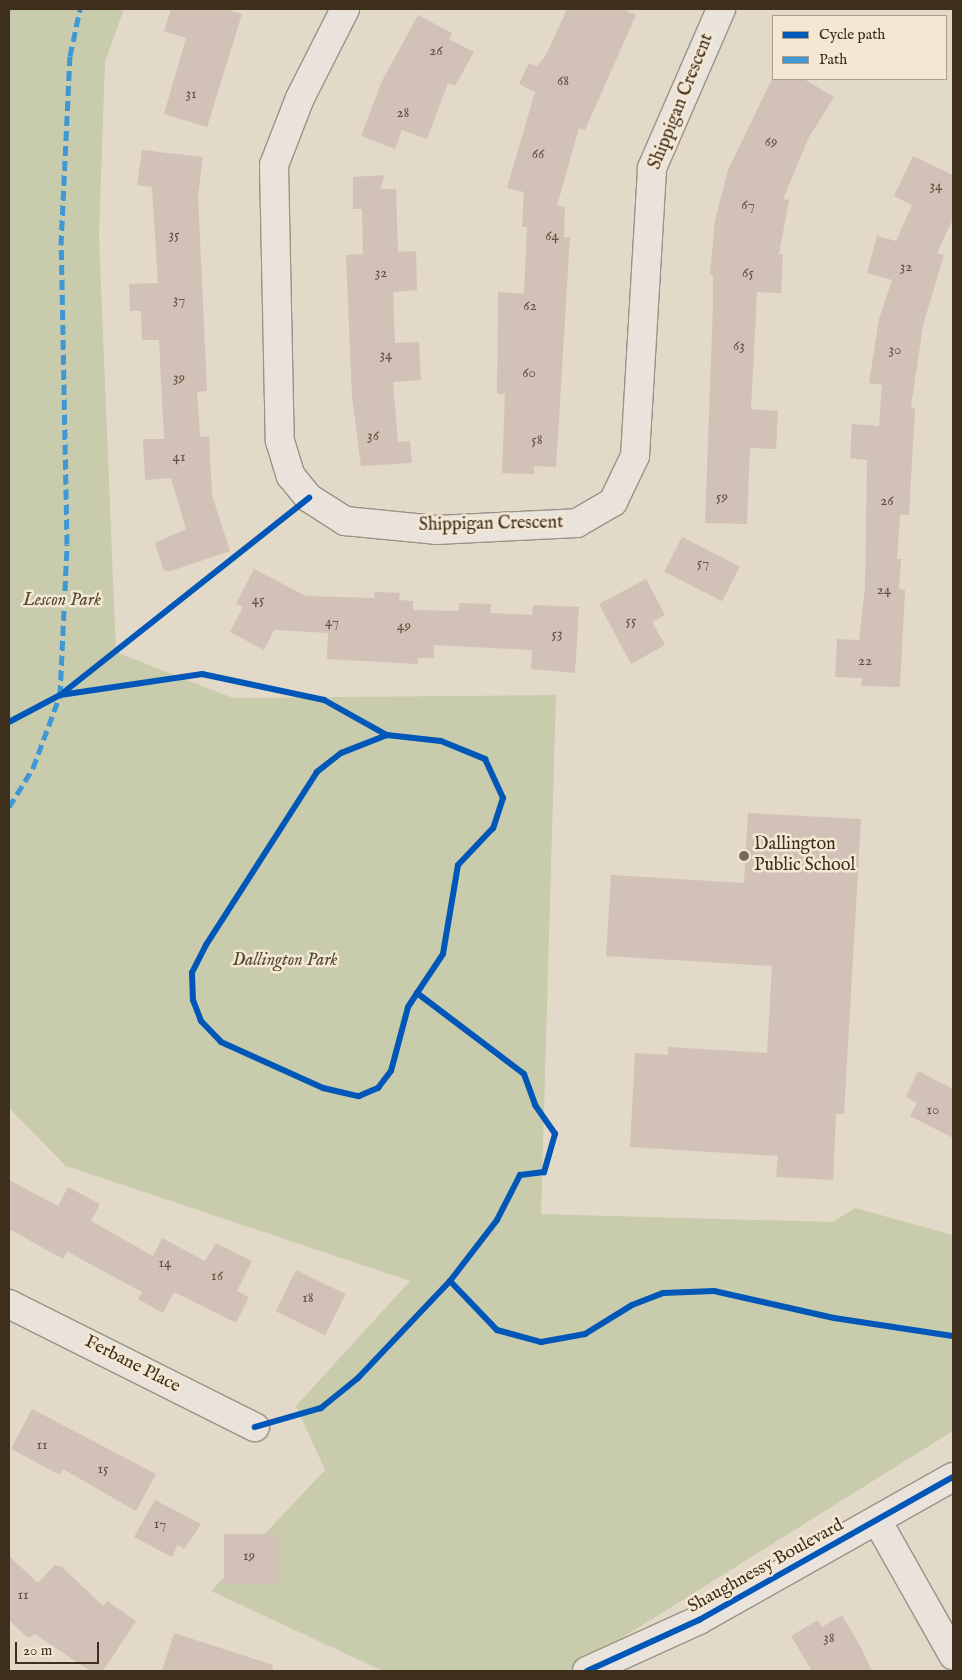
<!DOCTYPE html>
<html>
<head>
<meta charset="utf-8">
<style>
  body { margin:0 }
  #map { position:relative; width:962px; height:1680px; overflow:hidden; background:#e3d9c8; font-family:"IM FELL English",serif }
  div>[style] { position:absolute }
  .green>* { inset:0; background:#c9ccac }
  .building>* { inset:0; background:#d1c1b6; transform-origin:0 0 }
  .roads { filter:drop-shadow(1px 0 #9a9286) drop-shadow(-1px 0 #9a9286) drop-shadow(0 1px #9a9286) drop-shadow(0 -1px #9a9286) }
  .street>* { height:28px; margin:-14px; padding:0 14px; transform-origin:14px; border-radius:14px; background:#e9e3db }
  .secondary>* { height:28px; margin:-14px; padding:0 14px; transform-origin:14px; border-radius:14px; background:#e9e3db }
  .quiet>* { height:5px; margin-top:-2.5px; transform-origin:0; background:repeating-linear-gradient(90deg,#3f97d4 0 10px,transparent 0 15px) }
  .cycleway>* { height:6px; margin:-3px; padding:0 3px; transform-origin:3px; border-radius:3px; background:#0057b8 }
  .dots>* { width:14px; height:14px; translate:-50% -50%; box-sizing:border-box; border:2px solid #f4e8d4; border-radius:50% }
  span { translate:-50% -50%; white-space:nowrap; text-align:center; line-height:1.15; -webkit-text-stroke:5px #f4e8d4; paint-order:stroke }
  .number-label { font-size:15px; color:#635342 }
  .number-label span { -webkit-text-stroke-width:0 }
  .street-label { font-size:18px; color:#3e2e1c }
  .park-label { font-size:18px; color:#554c34; font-style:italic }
  .poi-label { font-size:18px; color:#3e2e1c }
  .left { translate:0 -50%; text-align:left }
  .frame { position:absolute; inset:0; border:10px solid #3e2e1c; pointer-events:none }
  .legend { position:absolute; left:772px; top:15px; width:175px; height:65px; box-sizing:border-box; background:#f4e8d4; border:1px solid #ab9e8a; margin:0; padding:6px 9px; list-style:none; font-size:15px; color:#3e2e1c }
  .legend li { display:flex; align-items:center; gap:10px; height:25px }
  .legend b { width:25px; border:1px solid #ab9e8a }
  .scale { position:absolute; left:15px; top:1642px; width:84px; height:22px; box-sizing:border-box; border:2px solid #3e2e1c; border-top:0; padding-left:6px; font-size:15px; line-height:18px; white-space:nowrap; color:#3e2e1c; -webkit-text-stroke:4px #f4e8d4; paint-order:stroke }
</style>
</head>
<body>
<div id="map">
  <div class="green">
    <div style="clip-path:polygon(9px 9px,124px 9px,105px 62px,99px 236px,116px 652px,233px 698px,556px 695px,541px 1214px,832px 1222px,855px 1208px,953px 1235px,953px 1431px,569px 1671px,383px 1671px,211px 1591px,325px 1470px,296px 1406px,410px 1281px,66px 1166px,9px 1108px)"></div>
  </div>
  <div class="building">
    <div style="clip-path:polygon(171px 9px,225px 9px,242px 14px,207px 127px,164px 114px,186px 38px,164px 31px)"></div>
    <div style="clip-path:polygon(567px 9px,622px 9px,636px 15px,585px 130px,579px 128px,557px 206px,565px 207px,564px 237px,570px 237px,556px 467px,534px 466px,534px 474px,502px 473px,505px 394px,497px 394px,498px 292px,524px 294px,527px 227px,522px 227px,524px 192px,507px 188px,535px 92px,519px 84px,529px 63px,537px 66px,546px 55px)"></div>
    <div style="clip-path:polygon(418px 15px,452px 33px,449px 39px,474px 52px,455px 86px,448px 83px,427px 139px,402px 130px,395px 149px,361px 136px,382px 81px)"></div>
    <div style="clip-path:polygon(772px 79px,804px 79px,834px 97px,809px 137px,783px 199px,789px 200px,779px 254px,783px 254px,781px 293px,757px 292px,751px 409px,778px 411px,776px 449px,750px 448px,747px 524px,705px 523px,713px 304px,713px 275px,710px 275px,715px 220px,728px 170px)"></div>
    <div style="clip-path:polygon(142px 150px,203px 157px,198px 196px,207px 391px,197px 392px,200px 437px,209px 436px,212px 495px,230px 551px,171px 571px,164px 571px,155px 543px,186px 529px,171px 478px,145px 480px,143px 439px,164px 439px,159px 340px,142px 340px,141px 311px,130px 311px,129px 284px,158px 283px,152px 187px,137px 185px)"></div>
    <div style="clip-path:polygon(913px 156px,953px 175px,953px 219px,937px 253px,944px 255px,923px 325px,911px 407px,915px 408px,909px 515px,900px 515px,897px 559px,901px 559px,899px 589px,905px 590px,900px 687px,861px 686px,862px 678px,835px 677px,837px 639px,859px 640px,865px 587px,867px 460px,850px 458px,852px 424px,879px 426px,882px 385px,869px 383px,879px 319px,892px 280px,867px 273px,877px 236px,896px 241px,912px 205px,894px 196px)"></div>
    <div style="clip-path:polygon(385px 175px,380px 189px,396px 189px,398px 252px,416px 251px,417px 290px,393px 292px,395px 343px,419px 342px,421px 380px,393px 382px,398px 442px,410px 441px,412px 463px,361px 466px,352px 396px,346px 255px,363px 254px,362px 209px,353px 209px,353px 177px)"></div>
    <div style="left:682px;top:537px;width:65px;height:39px;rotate:27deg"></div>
    <div style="clip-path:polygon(254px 569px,306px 596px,374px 598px,375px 592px,400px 593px,399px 600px,413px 601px,413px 610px,459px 611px,459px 603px,491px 604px,490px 613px,532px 615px,533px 605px,579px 607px,575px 673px,531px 669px,532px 650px,434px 645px,434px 658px,418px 658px,418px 664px,327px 659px,328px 633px,274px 630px,264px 650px,230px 632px,243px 607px,236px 604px)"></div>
    <div style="clip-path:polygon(646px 579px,665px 615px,652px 622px,665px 645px,631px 664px,599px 604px)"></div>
    <div style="clip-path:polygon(748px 813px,861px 819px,844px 1114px,836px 1114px,833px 1180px,776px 1177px,778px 1156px,630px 1147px,635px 1053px,668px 1055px,668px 1047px,767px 1053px,772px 966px,606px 956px,611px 875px,744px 883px)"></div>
    <div style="clip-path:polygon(918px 1071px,953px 1089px,953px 1138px,910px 1116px,917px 1103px,906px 1097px)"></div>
    <div style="clip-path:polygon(9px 1180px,58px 1206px,68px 1187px,100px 1204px,91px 1221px,153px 1256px,162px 1238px,205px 1261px,216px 1243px,252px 1261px,237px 1291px,249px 1297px,236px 1323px,174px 1292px,163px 1313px,138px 1299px,142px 1292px,92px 1265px,67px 1251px,63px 1259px,9px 1229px)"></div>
    <div style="left:296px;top:1270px;width:55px;height:46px;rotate:26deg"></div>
    <div style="clip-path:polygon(32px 1409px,156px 1474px,136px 1511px,63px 1469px,60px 1475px,11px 1449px)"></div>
    <div style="clip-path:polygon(155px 1500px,201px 1524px,184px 1549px,178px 1545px,172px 1557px,134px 1537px)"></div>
    <div style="left:224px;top:1534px;width:54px;height:50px"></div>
    <div style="clip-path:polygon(9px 1556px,38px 1583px,55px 1565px,62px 1567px,103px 1606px,107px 1601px,136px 1621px,103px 1671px,90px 1671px,35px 1634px,28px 1638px,9px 1620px)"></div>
    <div style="clip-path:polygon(842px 1615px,860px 1646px,872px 1671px,812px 1671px,791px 1636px,818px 1620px,822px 1627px)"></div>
    <div style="clip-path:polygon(174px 1633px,273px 1665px,272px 1671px,162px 1671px)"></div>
  </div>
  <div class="roads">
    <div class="street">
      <div style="left:345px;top:9px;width:100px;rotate:116.8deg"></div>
      <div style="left:300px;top:98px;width:72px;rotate:111.2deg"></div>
      <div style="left:274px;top:165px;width:276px;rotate:88.8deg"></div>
      <div style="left:280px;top:441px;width:37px;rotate:73deg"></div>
      <div style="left:291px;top:476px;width:28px;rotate:51deg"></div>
      <div style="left:309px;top:498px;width:43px;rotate:32.6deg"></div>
      <div style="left:345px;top:521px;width:91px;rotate:5.6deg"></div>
      <div style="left:436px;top:530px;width:141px;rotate:-2.8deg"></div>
      <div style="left:577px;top:523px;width:42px;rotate:-30.3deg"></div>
      <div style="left:613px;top:502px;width:51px;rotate:-64.4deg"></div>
      <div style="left:635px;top:456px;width:289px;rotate:-86.6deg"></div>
      <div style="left:652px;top:168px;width:173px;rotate:-66.5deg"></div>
      <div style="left:9px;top:1304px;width:275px;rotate:26.6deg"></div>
      <div style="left:878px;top:1522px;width:153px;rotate:60.6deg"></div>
    </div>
    <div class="secondary">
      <div style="left:587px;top:1671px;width:123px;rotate:-24.5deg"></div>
      <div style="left:699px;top:1620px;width:291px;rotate:-29.4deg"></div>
    </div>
  </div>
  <div class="quiet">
    <div style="left:9px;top:807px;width:46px;rotate:-58.4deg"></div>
    <div style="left:33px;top:768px;width:78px;rotate:-69.7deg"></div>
    <div style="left:60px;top:695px;width:151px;rotate:-87.3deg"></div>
    <div style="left:67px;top:544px;width:299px;rotate:-91.1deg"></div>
    <div style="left:61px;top:245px;width:189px;rotate:-87.3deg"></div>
    <div style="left:70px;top:56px;width:48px;rotate:-78deg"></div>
  </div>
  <div class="cycleway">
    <div style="left:64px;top:692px;width:313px;rotate:-38.4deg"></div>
    <div style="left:9px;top:722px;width:58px;rotate:-27.9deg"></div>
    <div style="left:60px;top:695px;width:144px;rotate:-8.4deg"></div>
    <div style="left:202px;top:674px;width:125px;rotate:12deg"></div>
    <div style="left:324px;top:700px;width:72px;rotate:29.1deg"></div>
    <div style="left:387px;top:735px;width:54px;rotate:6.3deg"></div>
    <div style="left:441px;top:741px;width:48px;rotate:22.2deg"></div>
    <div style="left:485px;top:759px;width:43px;rotate:65.2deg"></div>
    <div style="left:503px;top:798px;width:32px;rotate:108deg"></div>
    <div style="left:493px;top:828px;width:51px;rotate:133.4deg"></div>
    <div style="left:458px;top:865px;width:90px;rotate:99.6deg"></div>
    <div style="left:443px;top:954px;width:47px;rotate:123.7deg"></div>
    <div style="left:417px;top:993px;width:134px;rotate:37.1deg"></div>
    <div style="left:524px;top:1074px;width:33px;rotate:70deg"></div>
    <div style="left:535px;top:1105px;width:35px;rotate:55deg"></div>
    <div style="left:555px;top:1134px;width:40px;rotate:106deg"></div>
    <div style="left:544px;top:1172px;width:24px;rotate:173deg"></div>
    <div style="left:520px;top:1175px;width:51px;rotate:117.1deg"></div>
    <div style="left:497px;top:1220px;width:77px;rotate:127.6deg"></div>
    <div style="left:450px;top:1281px;width:134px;rotate:133.5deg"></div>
    <div style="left:358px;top:1378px;width:48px;rotate:141deg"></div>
    <div style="left:321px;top:1408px;width:69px;rotate:163.9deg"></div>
    <div style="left:387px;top:735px;width:49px;rotate:158.6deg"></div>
    <div style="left:341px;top:753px;width:31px;rotate:142deg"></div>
    <div style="left:317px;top:772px;width:206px;rotate:122.7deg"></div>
    <div style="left:206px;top:945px;width:31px;rotate:117deg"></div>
    <div style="left:192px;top:973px;width:27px;rotate:88deg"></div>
    <div style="left:193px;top:1000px;width:22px;rotate:69deg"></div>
    <div style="left:201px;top:1021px;width:29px;rotate:46deg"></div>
    <div style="left:221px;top:1042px;width:112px;rotate:24.3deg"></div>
    <div style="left:323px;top:1088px;width:37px;rotate:13deg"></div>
    <div style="left:359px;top:1096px;width:21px;rotate:-23deg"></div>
    <div style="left:378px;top:1088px;width:21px;rotate:-53deg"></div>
    <div style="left:391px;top:1071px;width:66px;rotate:-75.1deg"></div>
    <div style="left:408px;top:1007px;width:17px;rotate:-57deg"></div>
    <div style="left:450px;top:1281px;width:68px;rotate:46.2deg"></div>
    <div style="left:497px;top:1330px;width:46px;rotate:15.3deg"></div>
    <div style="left:541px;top:1342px;width:45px;rotate:-10.3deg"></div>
    <div style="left:585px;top:1334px;width:55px;rotate:-31.7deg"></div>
    <div style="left:632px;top:1305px;width:33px;rotate:-21deg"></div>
    <div style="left:663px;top:1293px;width:51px;rotate:-2.2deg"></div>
    <div style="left:714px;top:1291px;width:123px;rotate:12.7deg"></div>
    <div style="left:834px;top:1318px;width:120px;rotate:8.6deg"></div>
    <div style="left:587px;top:1671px;width:123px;rotate:-24.5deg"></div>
    <div style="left:699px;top:1620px;width:291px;rotate:-29.4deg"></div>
  </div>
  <div class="dots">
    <div style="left:744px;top:856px;background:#786a58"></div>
  </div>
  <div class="number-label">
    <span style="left:436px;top:51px">26</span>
    <span style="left:563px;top:81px">68</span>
    <span style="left:191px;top:94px">31</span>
    <span style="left:403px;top:113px">28</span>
    <span style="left:771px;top:142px">69</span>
    <span style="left:538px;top:154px">66</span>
    <span style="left:936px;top:186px">34</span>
    <span style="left:748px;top:205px">67</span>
    <span style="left:174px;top:235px">35</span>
    <span style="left:552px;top:236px">64</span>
    <span style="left:906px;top:267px">32</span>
    <span style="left:381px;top:273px">32</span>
    <span style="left:748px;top:273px">65</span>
    <span style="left:179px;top:300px">37</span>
    <span style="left:530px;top:306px">62</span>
    <span style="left:739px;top:346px">63</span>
    <span style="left:895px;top:350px">30</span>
    <span style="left:386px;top:355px">34</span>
    <span style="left:529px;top:373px">60</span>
    <span style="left:179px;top:378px">39</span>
    <span style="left:373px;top:436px">36</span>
    <span style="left:537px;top:440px">58</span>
    <span style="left:179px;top:457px">41</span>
    <span style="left:722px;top:497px">59</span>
    <span style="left:887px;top:501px">26</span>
    <span style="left:703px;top:563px">57</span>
    <span style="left:884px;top:590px">24</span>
    <span style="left:258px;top:600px">45</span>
    <span style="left:631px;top:621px">55</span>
    <span style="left:332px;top:622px">47</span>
    <span style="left:404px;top:626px">49</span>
    <span style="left:557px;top:634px">53</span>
    <span style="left:865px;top:661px">22</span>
    <span style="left:933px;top:1110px">10</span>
    <span style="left:165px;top:1263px">14</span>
    <span style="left:217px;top:1276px">16</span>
    <span style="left:308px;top:1298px">18</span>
    <span style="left:42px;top:1445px">11</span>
    <span style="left:103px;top:1469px">15</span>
    <span style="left:160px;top:1524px">17</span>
    <span style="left:249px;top:1556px">19</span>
    <span style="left:23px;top:1595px">11</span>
    <span style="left:829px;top:1638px">38</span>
  </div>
  <div class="street-label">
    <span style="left:682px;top:102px;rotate:-68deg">Shippigan Crescent</span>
    <span style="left:491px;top:525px;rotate:-1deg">Shippigan Crescent</span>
    <span style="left:132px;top:1365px;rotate:27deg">Ferbane Place</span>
    <span style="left:766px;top:1567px;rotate:-29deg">Shaughnessy Boulevard</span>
  </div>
  <div class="park-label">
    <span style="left:62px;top:601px">Lescon Park</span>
    <span style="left:285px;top:961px">Dallington Park</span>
  </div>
  <div class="poi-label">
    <span class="left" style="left:754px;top:856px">Dallington<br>Public School</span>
  </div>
  <div class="frame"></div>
  <ul class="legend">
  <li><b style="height:6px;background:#0057b8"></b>Cycle path</li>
  <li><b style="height:6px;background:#3f97d4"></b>Path</li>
  </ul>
  <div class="scale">20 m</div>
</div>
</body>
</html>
